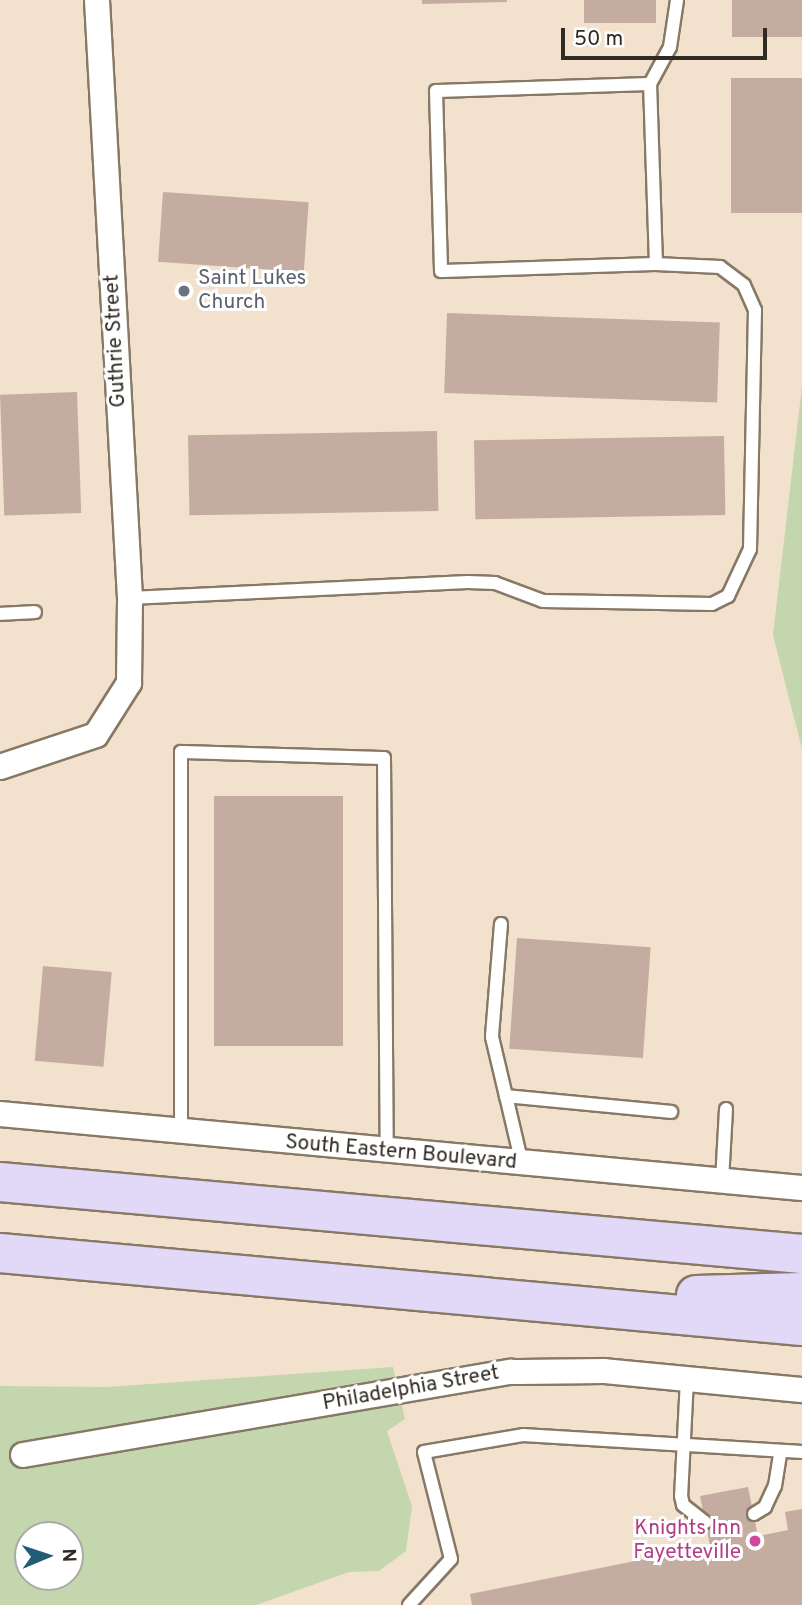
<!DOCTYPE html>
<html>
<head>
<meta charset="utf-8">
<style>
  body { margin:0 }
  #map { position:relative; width:802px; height:1605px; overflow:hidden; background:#f2e2cd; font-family:Overpass,sans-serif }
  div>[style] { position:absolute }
  .green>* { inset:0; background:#c3d6ae }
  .building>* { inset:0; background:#c4aca0; transform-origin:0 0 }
  .roads { filter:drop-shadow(2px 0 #877966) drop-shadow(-2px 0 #877966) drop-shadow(0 2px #877966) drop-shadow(0 -2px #877966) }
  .service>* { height:12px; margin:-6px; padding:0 6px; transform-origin:6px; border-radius:6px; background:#fff }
  .minor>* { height:24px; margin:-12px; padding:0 12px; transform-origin:12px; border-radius:12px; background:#fff }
  .trunk>* { height:38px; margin:-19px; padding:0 19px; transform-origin:19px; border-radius:19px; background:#e2d8f8 }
  .dots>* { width:19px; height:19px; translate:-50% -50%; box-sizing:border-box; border:4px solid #fff; border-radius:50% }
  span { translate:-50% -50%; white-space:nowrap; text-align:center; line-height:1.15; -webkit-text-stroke:6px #fff; paint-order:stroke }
  .worship-label { font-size:21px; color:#5b616d }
  .left { translate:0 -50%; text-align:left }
  .street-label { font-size:21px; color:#2f2a22 }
  .hotel-label { font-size:21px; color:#b23c85 }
  .right { translate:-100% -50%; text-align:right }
  .north { position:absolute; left:14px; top:1521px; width:70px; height:70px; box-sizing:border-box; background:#fff; border:2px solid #acaaa7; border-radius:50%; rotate:88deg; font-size:19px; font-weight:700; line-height:28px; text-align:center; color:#2f2a22 }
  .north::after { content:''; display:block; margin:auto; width:24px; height:32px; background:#215e75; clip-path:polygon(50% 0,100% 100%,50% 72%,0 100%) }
  .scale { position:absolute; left:561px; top:28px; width:206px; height:32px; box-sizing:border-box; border:4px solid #2f2a22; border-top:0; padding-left:9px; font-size:21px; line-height:24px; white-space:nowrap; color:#2f2a22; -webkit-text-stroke:5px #fff; paint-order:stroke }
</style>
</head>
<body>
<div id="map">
  <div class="green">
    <div style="clip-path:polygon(802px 386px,802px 749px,773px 635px)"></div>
    <div style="clip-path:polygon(evenodd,393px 1367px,405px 1419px,387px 1431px,412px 1506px,406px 1551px,379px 1571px,349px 1572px,256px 1605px,0 1605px,0 1386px,107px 1387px,393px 1367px,28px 1535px,70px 1535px,70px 1577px,28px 1577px,28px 1535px)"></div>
  </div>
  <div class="building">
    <div style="clip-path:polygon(422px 0,507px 0,507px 2px,422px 4px)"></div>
    <div style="left:584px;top:0;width:72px;height:23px"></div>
    <div style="left:732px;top:0;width:70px;height:37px"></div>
    <div style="left:802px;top:78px;width:135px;height:71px;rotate:90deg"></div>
    <div style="left:163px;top:192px;width:146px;height:70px;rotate:4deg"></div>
    <div style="left:447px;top:313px;width:273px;height:80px;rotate:2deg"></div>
    <div style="left:77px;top:392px;width:121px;height:77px;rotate:88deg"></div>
    <div style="left:437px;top:431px;width:80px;height:249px;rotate:89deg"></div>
    <div style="left:724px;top:436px;width:79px;height:250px;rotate:89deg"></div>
    <div style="left:214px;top:796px;width:129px;height:250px"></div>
    <div style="left:517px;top:938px;width:134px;height:111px;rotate:4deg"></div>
    <div style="left:43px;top:966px;width:69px;height:95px;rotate:5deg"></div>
    <div style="clip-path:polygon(748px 1487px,758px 1536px,788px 1530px,785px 1512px,802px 1509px,802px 1605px,472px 1605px,470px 1594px,710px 1546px,700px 1496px)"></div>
  </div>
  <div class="roads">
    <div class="service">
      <div style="left:650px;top:84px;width:214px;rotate:178.1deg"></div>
      <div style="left:436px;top:91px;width:180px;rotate:88.4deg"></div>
      <div style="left:441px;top:271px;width:215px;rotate:-1.9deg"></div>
      <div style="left:656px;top:264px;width:180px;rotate:-91.9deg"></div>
      <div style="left:650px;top:84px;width:42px;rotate:-61.6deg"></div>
      <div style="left:670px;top:47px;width:48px;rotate:-81.5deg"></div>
      <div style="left:130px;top:598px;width:338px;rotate:-2.7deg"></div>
      <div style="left:468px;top:582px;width:27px;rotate:2deg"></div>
      <div style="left:495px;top:583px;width:51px;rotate:20.6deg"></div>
      <div style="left:543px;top:601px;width:169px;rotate:1deg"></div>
      <div style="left:712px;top:604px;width:18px;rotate:-27deg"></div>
      <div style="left:728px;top:596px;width:52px;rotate:-64.9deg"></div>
      <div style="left:750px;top:549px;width:239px;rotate:-88.8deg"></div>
      <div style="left:755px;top:310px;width:27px;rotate:-114deg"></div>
      <div style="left:744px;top:285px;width:30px;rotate:-143deg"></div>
      <div style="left:720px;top:267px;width:64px;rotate:-177.3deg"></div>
      <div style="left:0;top:614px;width:35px;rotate:-3deg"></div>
      <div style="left:501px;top:924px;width:113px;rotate:94.6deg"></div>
      <div style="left:492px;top:1037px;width:61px;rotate:76.7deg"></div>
      <div style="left:181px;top:1132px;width:380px;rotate:-90deg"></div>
      <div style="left:181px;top:752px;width:203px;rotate:1.7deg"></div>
      <div style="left:384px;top:758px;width:393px;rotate:89.6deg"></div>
      <div style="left:522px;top:1164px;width:70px;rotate:-103.2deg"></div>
      <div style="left:506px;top:1096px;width:166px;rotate:5.5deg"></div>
      <div style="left:722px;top:1181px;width:72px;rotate:-86.8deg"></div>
      <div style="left:687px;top:1379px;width:117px;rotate:92.9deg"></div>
      <div style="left:681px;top:1496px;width:9px;rotate:77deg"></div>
      <div style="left:683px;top:1505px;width:28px;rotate:38deg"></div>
      <div style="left:754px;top:1514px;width:13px;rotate:-32deg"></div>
      <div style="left:765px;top:1507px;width:23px;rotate:-65deg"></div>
      <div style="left:775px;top:1486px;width:31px;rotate:-81deg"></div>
      <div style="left:409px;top:1605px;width:62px;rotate:-47.6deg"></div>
      <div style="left:451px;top:1559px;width:110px;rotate:-104.2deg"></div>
      <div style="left:424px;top:1452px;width:100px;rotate:-9.7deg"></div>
      <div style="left:523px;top:1435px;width:280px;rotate:3.5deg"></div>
    </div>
    <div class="minor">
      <div style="left:0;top:767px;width:101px;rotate:-18.4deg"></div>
      <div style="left:96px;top:735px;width:62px;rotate:-57.6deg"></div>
      <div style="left:129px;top:683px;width:85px;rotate:-89.3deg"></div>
      <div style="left:130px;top:598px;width:599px;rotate:-93.16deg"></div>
      <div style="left:0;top:1114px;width:805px;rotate:5.27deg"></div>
      <div style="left:23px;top:1455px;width:495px;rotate:-9.7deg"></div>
      <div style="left:511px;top:1372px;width:93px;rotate:-0.6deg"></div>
      <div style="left:604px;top:1371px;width:199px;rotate:5.5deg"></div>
    </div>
    <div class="trunk">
      <div style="left:0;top:1182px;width:805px;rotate:5.13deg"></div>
      <div style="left:0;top:1253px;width:805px;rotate:5.2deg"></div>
      <div style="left:696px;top:1295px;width:106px;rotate:-1.6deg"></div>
    </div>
  </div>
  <div class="dots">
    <div style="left:184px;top:291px;background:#6b7280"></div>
    <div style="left:755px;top:1541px;background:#d1479c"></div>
  </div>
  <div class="worship-label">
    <span class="left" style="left:198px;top:291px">Saint Lukes<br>Church</span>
  </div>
  <div class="street-label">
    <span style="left:116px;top:341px;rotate:-93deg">Guthrie Street</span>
    <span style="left:401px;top:1153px;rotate:5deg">South Eastern Boulevard</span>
    <span style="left:411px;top:1389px;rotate:-10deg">Philadelphia Street</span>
  </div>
  <div class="hotel-label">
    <span class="right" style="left:741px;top:1541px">Knights Inn<br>Fayetteville</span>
  </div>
  <div class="north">N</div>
  <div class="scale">50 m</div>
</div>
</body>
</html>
